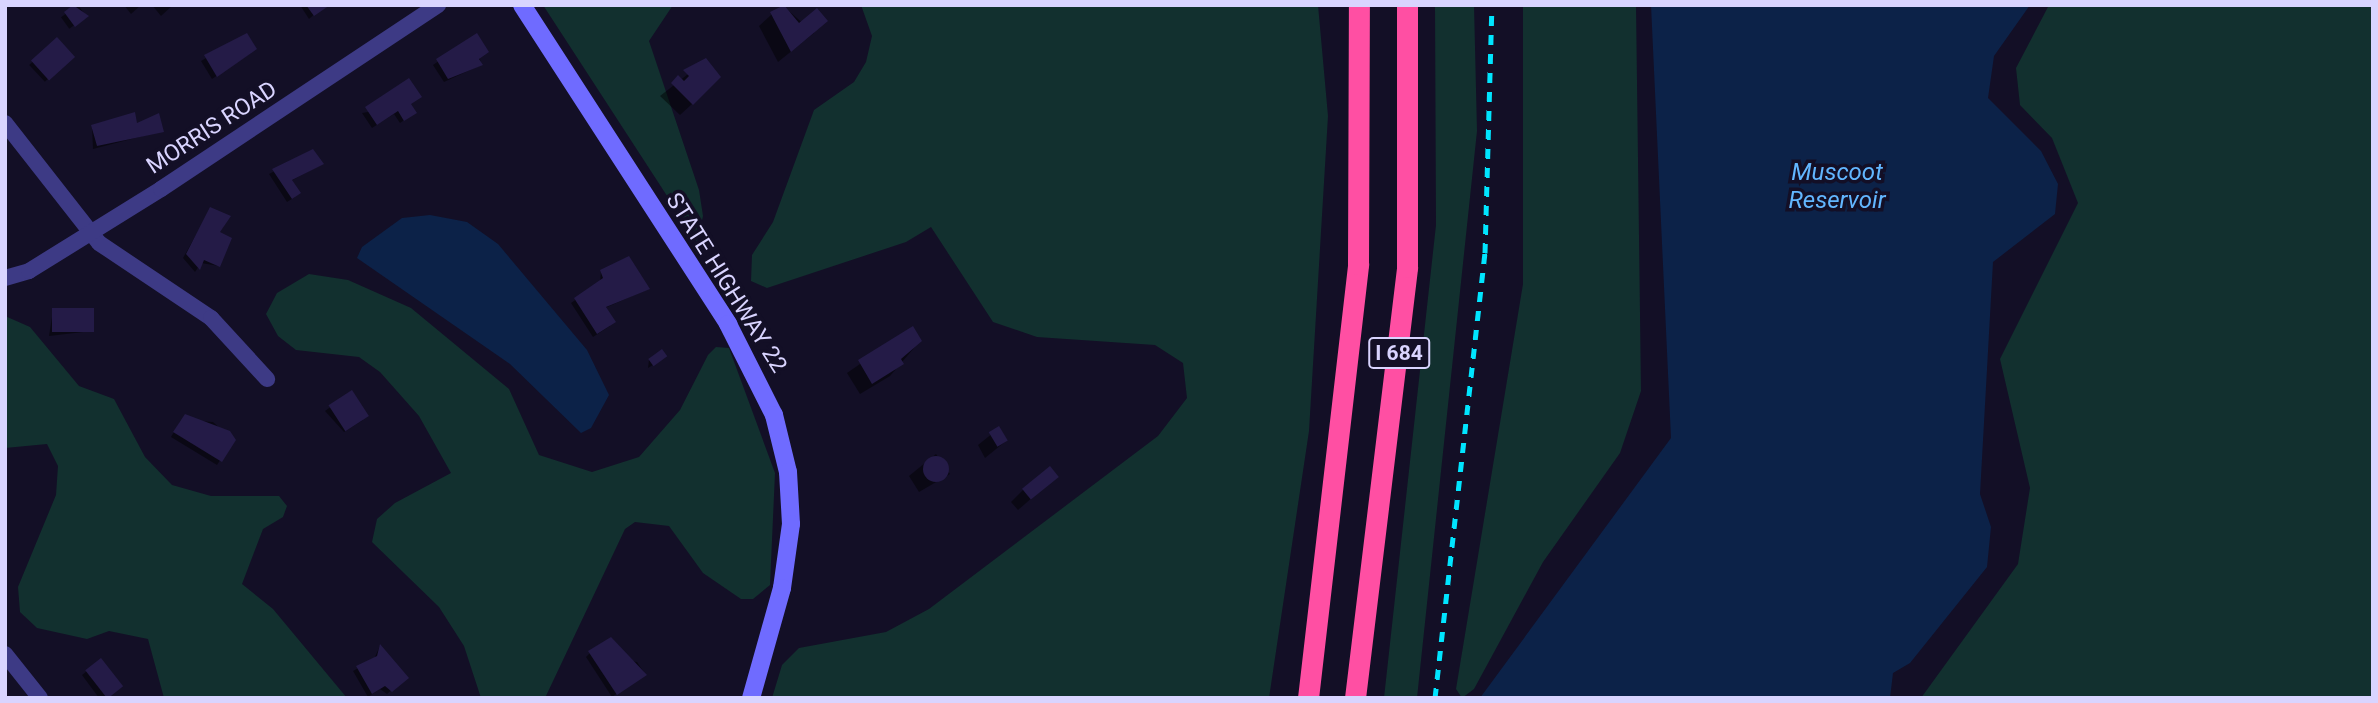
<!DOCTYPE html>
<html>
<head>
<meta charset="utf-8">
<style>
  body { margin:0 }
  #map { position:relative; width:2378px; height:703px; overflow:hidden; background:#130f26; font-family:Roboto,sans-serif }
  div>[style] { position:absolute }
  .green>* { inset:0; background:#12302f }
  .water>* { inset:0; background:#0c2248 }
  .shadow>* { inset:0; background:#0007; transform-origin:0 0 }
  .building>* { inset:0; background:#241b47; transform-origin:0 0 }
  .round { border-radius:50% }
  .minor>* { height:16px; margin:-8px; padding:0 8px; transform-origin:8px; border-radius:8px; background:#3d3a85 }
  .secondary>* { height:18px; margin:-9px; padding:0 9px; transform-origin:9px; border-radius:9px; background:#6f6bff }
  .motorway>* { height:21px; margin:-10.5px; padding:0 10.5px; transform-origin:10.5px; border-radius:10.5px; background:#ff4fa3 }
  .rail>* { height:5px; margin-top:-2.5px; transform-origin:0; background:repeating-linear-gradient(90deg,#00e5ff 0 10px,transparent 0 19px) }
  span { translate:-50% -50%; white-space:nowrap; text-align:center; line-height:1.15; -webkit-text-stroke:7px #130f26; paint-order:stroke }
  .shield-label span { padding:2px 5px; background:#130f26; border:2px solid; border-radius:5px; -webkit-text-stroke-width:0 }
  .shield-label { font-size:21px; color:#d9d4ff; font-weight:700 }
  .street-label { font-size:23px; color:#d9d4ff }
  .water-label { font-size:24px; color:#62b6ff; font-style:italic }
  .frame { position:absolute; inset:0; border:7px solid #d9d4ff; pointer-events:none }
</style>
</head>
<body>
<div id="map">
  <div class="green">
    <div style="clip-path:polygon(543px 5px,673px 5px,649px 41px,699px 190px,703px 216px,697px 242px)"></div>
    <div style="clip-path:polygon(861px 5px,1318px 5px,1328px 116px,1309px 431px,1269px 698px,772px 698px,782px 665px,799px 648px,886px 632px,929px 609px,1158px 436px,1187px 398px,1183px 363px,1155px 345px,1037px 337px,993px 322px,931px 227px,906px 242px,767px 288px,751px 281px,752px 255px,773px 222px,814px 110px,854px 82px,866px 62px,872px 36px)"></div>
    <div style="clip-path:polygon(1435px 5px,1474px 5px,1477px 131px,1417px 698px,1384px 698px,1436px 225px)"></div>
    <div style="clip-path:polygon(1523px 5px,1636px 5px,1641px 391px,1620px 453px,1543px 562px,1474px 689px,1462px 698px,1456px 689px,1523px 284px)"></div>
    <div style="clip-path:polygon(2049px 5px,2373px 5px,2373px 698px,1921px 698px,2018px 564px,2030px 488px,2000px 359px,2078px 203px,2052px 138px,2020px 105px,2016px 68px)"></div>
    <div style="clip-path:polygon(309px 274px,348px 280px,411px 308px,509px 389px,539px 455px,592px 472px,639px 457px,680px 410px,708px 355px,716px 347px,729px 348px,775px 473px,770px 585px,753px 599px,741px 599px,703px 573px,669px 526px,635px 522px,625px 529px,545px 698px,481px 698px,464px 646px,439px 607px,372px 542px,377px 519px,395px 503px,451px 473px,419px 416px,380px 372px,359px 357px,296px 350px,278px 336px,266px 314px,277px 293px)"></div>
    <div style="clip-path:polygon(5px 316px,30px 327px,79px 386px,114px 399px,145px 457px,172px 485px,211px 496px,279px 496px,287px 506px,283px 517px,263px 529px,242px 584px,273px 609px,347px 698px,164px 698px,148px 639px,109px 631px,87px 639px,37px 628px,20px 612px,18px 587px,56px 495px,58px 466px,47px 444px,5px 448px)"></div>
  </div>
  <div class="water">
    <div style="clip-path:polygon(1651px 5px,2030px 5px,1994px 56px,1988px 98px,2041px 151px,2058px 184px,2055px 214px,1993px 262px,1980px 494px,1991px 527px,1987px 567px,1910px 663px,1893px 673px,1890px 698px,1480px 698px,1671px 438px)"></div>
    <div style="clip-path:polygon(430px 215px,467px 222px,498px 244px,587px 350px,609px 395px,591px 428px,581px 433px,510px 364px,357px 258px,362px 247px,402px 218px)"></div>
  </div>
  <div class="shadow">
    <div style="left:78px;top:5px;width:14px;height:21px;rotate:54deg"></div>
    <div style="clip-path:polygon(124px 5px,141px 5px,131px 14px)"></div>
    <div style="clip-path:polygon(152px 5px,173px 5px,161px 16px)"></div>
    <div style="clip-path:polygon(300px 5px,325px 5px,309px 19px)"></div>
    <div style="clip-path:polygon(782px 5px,814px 33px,778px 62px,759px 26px)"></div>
    <div style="clip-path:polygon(246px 35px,251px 53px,212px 79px,201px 61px)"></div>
    <div style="clip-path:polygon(476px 35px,481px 65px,444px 82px,433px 65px)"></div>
    <div style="left:57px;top:39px;width:23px;height:38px;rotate:47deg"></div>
    <div style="clip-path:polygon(706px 60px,692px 104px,680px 115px,660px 96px)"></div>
    <div style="clip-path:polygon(409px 105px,410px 116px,400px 123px,394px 114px,372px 128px,362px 113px)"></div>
    <div style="clip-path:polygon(92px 126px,136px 126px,162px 131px,93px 149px)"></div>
    <div style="clip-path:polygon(313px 151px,322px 164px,291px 181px,295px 197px,287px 202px,269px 174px)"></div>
    <div style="clip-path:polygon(210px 210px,219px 266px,201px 263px,195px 272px,183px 258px)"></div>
    <div style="clip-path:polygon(601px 271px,648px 289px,605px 308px,610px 326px,593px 337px,571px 303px,600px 283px)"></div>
    <div style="clip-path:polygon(53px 311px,92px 331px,49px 336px)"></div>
    <div style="clip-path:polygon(912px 328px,920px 341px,890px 376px,860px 394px,847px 373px)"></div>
    <div style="clip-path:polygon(649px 360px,661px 360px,648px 368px)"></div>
    <div style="clip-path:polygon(351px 392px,363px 420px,344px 432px,325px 411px)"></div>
    <div style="clip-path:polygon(181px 420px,213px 422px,233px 440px,217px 465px,171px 437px)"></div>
    <div style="clip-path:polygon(998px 429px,1006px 441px,985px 458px,978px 445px)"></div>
    <div style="clip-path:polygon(936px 454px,950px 474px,919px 492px,909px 476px)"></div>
    <div style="clip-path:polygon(1056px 477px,1018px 510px,1011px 502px,1023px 490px)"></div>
    <div style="clip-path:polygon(380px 646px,406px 677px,387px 694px,380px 689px,368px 697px,353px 671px,374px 659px)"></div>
    <div style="clip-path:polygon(590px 653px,637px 662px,645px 674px,612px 697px,586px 657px)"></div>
    <div style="clip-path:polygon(101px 660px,117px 690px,106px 698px,99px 698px,82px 675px)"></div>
  </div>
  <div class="building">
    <div style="clip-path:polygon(73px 5px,89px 16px,75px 27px,64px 12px)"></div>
    <div style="clip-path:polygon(306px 5px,330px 5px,314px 16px)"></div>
    <div style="clip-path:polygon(784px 5px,799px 23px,817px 8px,828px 21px,791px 52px,770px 12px)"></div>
    <div style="clip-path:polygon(247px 33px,257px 49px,217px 77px,204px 55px)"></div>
    <div style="clip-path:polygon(477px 33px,489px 52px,479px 59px,483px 65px,448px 79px,436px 59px)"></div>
    <div style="left:57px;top:37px;width:27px;height:35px;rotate:48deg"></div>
    <div style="clip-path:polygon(706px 58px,721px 77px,693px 105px,671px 83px,678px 75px,684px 81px,689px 76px,683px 70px)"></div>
    <div style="clip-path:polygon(409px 78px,422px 97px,411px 104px,417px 113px,404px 121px,398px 111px,377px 125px,365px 107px)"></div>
    <div style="clip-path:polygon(135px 112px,137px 123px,159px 113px,164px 132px,97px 146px,91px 125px)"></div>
    <div style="clip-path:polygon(313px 149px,324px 164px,292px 180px,301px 193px,292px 199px,272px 169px)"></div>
    <div style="clip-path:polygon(210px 207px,231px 216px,220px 232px,232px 238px,220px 267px,204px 260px,200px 270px,186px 254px)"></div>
    <div style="clip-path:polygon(629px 256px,650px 289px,606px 307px,616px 322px,597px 334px,574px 298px,603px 278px,600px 270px)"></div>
    <div style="left:94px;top:308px;width:24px;height:42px;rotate:90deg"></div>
    <div style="clip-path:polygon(913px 326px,922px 341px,901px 359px,904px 364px,872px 384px,858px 360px)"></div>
    <div style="left:662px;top:349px;width:9px;height:17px;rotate:54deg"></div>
    <div style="left:352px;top:390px;width:31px;height:28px;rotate:57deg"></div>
    <div style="clip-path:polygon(185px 414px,230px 431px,236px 440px,222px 462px,173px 432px)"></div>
    <div style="left:999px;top:426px;width:17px;height:12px;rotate:59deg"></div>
    <div class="round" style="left:923px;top:456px;width:26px;height:26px"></div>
    <div style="left:1050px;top:466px;width:14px;height:36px;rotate:51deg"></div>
    <div style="clip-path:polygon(611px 637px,647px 675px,617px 695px,588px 651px)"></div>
    <div style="clip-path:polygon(380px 644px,409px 678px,392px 692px,385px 686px,372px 694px,356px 666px,377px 656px)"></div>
    <div style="left:101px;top:658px;width:36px;height:20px;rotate:52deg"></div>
  </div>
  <div class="minor">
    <div style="left:5px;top:123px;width:152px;rotate:51.9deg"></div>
    <div style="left:99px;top:243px;width:135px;rotate:33.8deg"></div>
    <div style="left:211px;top:318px;width:83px;rotate:47.4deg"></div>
    <div style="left:5px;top:278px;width:25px;rotate:-16deg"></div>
    <div style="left:29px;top:271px;width:155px;rotate:-31.8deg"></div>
    <div style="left:161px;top:189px;width:333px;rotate:-33.6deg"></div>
    <div style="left:5px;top:654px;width:56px;rotate:51.5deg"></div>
  </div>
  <div class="secondary">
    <div style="left:522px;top:5px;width:380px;rotate:57.1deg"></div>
    <div style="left:728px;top:324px;width:102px;rotate:63.2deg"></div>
    <div style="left:774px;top:415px;width:59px;rotate:76.2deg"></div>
    <div style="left:788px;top:472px;width:52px;rotate:86.7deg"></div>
    <div style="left:791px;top:524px;width:65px;rotate:98deg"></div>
    <div style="left:782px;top:588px;width:114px;rotate:105.7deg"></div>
  </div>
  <div class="motorway">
    <div style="left:1308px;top:698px;width:437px;rotate:-83.4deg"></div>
    <div style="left:1358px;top:264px;width:259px;rotate:-89.8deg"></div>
    <div style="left:1355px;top:698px;width:434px;rotate:-83.1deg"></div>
    <div style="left:1407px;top:267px;width:262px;rotate:-90deg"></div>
  </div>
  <div class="rail">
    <div style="left:1435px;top:698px;width:448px;rotate:-83.6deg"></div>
    <div style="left:1485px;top:253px;width:248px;rotate:-88.4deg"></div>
  </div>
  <div class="shield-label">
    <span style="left:1399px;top:353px">I 684</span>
  </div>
  <div class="street-label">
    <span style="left:212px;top:128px;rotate:-33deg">MORRIS ROAD</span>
    <span style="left:726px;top:283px;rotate:58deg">STATE HIGHWAY 22</span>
  </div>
  <div class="water-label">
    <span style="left:1837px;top:187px">Muscoot<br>Reservoir</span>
  </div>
  <div class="frame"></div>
</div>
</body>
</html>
